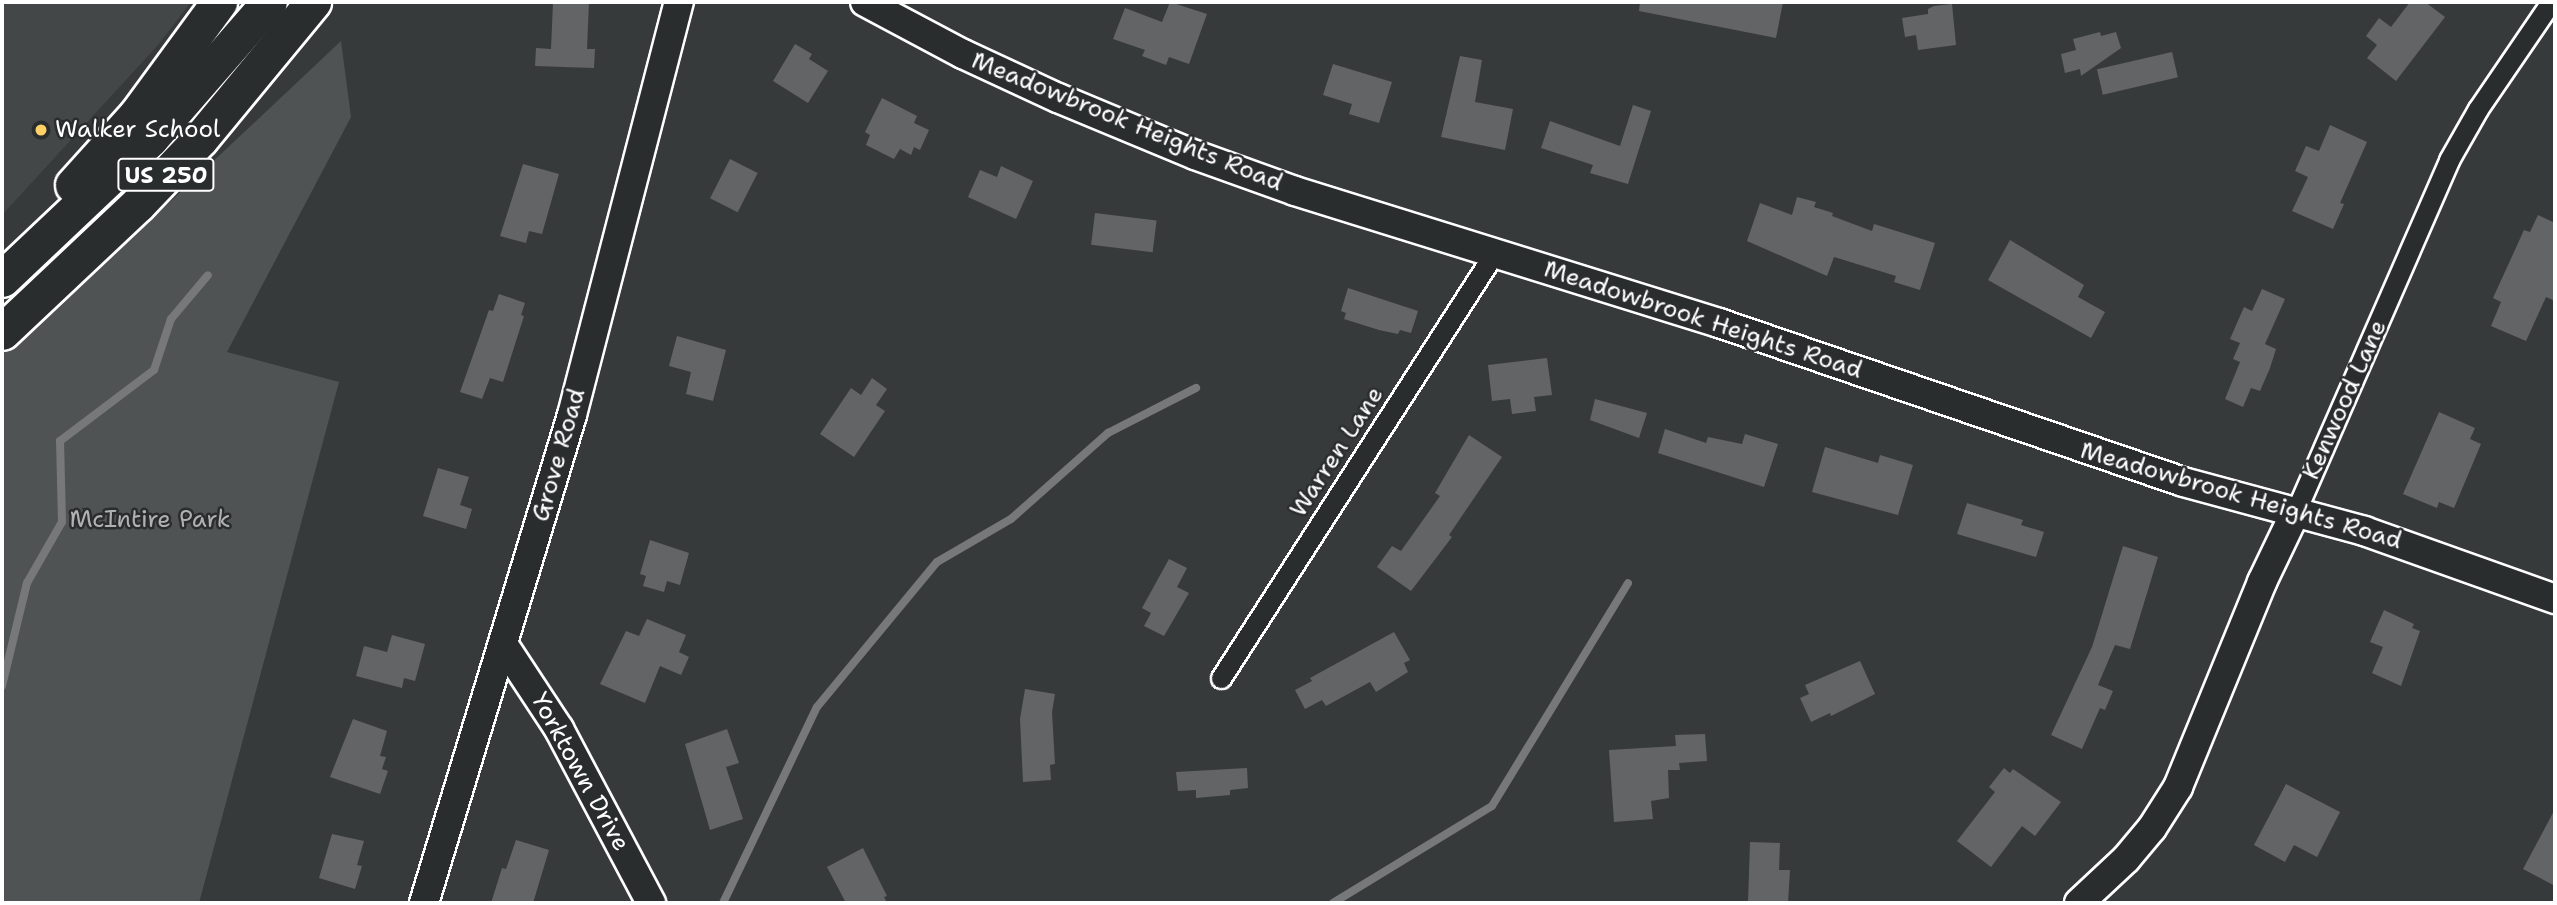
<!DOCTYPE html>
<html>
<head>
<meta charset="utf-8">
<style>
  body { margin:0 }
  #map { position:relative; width:2557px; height:905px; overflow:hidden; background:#373a3b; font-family:"Shantell Sans",sans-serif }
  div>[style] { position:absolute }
  .built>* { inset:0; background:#444748 }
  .green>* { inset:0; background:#505354 }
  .stream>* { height:8px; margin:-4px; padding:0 4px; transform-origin:4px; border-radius:4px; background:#767879 }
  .building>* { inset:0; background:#636465; transform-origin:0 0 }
  .roads { filter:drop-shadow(2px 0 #fff) drop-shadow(-2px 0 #fff) drop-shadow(0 2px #fff) drop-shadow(0 -2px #fff) }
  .street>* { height:19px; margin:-9.5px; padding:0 9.5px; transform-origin:9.5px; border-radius:9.5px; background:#2a2d2e }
  .secondary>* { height:28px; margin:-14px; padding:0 14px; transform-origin:14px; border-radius:14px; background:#2a2d2e }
  .highway>* { height:35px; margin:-17.5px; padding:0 17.5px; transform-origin:17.5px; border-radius:17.5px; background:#2a2d2e }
  .dots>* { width:19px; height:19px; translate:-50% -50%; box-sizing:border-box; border:4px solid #2a2d2e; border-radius:50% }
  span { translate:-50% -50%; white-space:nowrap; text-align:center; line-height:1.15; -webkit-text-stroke:5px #2a2d2e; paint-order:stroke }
  .shield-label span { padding:2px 5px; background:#2a2d2e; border:2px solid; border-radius:5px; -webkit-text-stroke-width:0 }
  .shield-label { font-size:23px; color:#fff; font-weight:700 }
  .street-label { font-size:24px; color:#fff }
  .poi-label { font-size:24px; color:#fff }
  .left { translate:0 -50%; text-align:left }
  .park-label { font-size:24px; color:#b0b2b2 }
  .frame { position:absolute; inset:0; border:4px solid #fff; pointer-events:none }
</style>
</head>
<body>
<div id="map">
  <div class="built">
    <div style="clip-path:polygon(2px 2px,191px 2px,158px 45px,2px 215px)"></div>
  </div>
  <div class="green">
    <div style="clip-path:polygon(341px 41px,351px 117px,227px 352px,339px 382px,199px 903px,2px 903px,2px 347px,52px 313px)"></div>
  </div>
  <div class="stream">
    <div style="left:2px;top:686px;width:106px;rotate:-76.4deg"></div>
    <div style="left:27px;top:583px;width:70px;rotate:-60.2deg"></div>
    <div style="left:62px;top:522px;width:81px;rotate:-91.4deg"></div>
    <div style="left:60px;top:441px;width:118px;rotate:-37.1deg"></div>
    <div style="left:154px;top:370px;width:54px;rotate:-71.6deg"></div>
    <div style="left:171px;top:319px;width:57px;rotate:-49.9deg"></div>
    <div style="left:723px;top:903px;width:217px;rotate:-64.4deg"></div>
    <div style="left:817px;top:707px;width:188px;rotate:-50.4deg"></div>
    <div style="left:937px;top:562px;width:86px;rotate:-30.2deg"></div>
    <div style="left:1011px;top:519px;width:130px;rotate:-41.6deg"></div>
    <div style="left:1108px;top:433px;width:99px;rotate:-27.1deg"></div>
    <div style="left:1333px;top:903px;width:186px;rotate:-31.4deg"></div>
    <div style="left:1492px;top:806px;width:261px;rotate:-58.6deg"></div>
  </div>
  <div class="building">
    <div style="clip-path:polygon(553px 2px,589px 2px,587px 49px,595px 49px,594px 68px,535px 66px,536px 48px,551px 49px)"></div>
    <div style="clip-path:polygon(1170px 2px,1207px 14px,1189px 64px,1169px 57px,1166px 65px,1142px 56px,1145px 50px,1113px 39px,1125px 8px,1162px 22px)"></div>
    <div style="clip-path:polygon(1640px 2px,1783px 2px,1776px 38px,1639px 11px)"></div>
    <div style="clip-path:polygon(2410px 2px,2425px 2px,2445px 17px,2396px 81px,2367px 58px,2377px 45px,2366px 36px,2379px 18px,2391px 27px)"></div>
    <div style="clip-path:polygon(1952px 4px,1956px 45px,1918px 50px,1916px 35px,1905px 37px,1902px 18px,1928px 14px,1928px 9px,1934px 6px)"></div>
    <div style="clip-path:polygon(2100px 32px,2101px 36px,2116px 32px,2121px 48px,2081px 76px,2080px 69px,2065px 73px,2061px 54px,2076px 50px,2073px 39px)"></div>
    <div style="clip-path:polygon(795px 44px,812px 54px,809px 59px,828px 71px,808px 103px,773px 81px)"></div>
    <div style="left:2172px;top:52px;width:26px;height:77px;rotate:77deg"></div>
    <div style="clip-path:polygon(1460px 56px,1482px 60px,1475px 102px,1513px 109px,1505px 150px,1441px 137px)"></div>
    <div style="clip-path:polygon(1333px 64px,1392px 82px,1379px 123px,1349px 114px,1352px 104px,1323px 95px)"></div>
    <div style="clip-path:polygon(882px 98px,917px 116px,914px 123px,929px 130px,920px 150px,914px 147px,911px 155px,900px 149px,894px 159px,866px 145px,870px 135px,865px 132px)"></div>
    <div style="clip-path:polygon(1633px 105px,1651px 111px,1628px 184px,1590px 173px,1593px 165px,1541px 148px,1550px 121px,1620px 146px)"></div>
    <div style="clip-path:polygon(2330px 125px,2367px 142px,2340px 203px,2344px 204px,2333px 229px,2292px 211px,2308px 177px,2295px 171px,2306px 146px,2319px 151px)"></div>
    <div style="left:730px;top:159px;width:31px;height:44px;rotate:27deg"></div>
    <div style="clip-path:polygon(523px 164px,559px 174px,542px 234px,529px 231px,526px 243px,500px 236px)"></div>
    <div style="clip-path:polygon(1001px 166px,1033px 181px,1016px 219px,968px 197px,980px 170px,997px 177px)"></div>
    <div style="clip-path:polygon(1797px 197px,1816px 202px,1814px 207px,1833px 213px,1832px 216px,1872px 231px,1874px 224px,1935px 243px,1920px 290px,1894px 282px,1896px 276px,1834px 257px,1827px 276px,1747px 241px,1760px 203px,1792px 215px)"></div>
    <div style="left:1095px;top:213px;width:62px;height:32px;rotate:7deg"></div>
    <div style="clip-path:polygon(2538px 215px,2555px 223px,2555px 301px,2546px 297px,2526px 341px,2491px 326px,2501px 302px,2493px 298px,2524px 230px,2530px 232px)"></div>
    <div style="clip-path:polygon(2010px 240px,2084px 285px,2078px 297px,2105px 312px,2091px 338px,1988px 280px)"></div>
    <div style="clip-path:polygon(1348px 288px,1418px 311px,1411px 333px,1400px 330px,1398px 334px,1379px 330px,1344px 319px,1346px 313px,1341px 311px)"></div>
    <div style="clip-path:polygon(2262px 289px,2285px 299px,2265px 344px,2276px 349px,2270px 368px,2260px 391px,2251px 388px,2243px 407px,2225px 399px,2240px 362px,2233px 359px,2240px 343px,2230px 339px,2244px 307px,2252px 311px)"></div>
    <div style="clip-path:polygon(499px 294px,525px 303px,521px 315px,524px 316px,503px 382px,490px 378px,482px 399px,460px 392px,489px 310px,493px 311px)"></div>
    <div style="clip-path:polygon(677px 336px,726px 350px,713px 401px,686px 394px,691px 372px,669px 366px)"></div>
    <div style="clip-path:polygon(1547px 358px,1552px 395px,1534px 397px,1536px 411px,1512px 414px,1510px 399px,1492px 401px,1488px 365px)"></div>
    <div style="clip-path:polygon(872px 378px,887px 389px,876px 405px,885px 411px,854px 457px,820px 434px,851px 388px,861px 395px)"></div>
    <div style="clip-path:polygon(1595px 399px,1647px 413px,1639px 438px,1590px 420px)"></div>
    <div style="clip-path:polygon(2439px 412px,2475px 428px,2470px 439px,2481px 444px,2454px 508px,2439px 502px,2437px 508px,2403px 494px)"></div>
    <div style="clip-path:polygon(1665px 429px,1706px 443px,1708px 437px,1742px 444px,1745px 434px,1778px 444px,1764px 487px,1658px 453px)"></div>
    <div style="clip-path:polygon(1469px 435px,1502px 457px,1449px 535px,1452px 537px,1411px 591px,1377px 567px,1392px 546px,1401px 551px,1440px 496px,1435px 493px)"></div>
    <div style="clip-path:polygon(1825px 447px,1878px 463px,1880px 455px,1913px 465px,1898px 515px,1812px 492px)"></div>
    <div style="clip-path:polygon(438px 468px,469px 477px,460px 505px,472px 509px,466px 529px,423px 516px)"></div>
    <div style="clip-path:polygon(1967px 503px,2023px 520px,2021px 525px,2044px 532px,2036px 557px,1957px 534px)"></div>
    <div style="clip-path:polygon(650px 540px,689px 553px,680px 585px,667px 581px,664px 592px,643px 586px,646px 576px,640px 574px)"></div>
    <div style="clip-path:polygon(2123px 546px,2158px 557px,2130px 649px,2115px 645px,2098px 685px,2113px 691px,2105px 710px,2100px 708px,2082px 749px,2051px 735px,2092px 647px)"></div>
    <div style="clip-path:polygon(1169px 559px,1187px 568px,1177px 587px,1189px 593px,1164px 636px,1144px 626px,1151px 613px,1142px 608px)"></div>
    <div style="clip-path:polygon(2384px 610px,2414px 624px,2412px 628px,2420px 631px,2401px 686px,2372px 673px,2383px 647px,2370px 642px)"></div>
    <div style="clip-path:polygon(647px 619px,686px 635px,679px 652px,689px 657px,681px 675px,660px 666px,645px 703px,600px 684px,626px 631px,639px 636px)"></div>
    <div style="clip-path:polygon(1394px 632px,1410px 660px,1404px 663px,1408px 672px,1376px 692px,1370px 682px,1326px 706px,1322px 700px,1305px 709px,1295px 690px,1312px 681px,1310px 678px)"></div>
    <div style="clip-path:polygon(392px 635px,425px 644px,415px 681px,404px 678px,402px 688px,356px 676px,364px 646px,387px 652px)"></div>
    <div style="clip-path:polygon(1860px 661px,1875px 694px,1831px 716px,1830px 713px,1811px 722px,1800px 698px,1809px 694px,1805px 685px)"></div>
    <div style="clip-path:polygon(1025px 689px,1055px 694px,1052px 712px,1055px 764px,1050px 765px,1051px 780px,1023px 782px,1020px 719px)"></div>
    <div style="clip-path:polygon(353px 719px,387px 731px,380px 756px,386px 757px,382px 769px,388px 771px,380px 794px,330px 777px)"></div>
    <div style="clip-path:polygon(727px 729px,739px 763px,726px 767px,743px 819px,710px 830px,685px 744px)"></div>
    <div style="clip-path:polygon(1705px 734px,1707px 761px,1679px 763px,1680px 770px,1668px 770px,1669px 798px,1651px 801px,1653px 819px,1614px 822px,1609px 750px,1676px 746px,1675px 735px)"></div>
    <div style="clip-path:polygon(1247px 768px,1248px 788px,1230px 790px,1230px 795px,1196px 798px,1196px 790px,1178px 791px,1176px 772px)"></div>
    <div style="clip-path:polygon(2004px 768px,2010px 773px,2013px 769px,2061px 802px,2035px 836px,2022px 826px,1991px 867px,1957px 841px,1995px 792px,1989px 787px)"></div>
    <div style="clip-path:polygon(2286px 784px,2340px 812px,2317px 857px,2294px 845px,2285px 862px,2254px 845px)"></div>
    <div style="clip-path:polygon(2555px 809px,2555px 886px,2523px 869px)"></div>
    <div style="clip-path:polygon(332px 834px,364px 841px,357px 865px,362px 866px,355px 889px,319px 878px)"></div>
    <div style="clip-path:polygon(516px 840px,549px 850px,533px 903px,491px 903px,502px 868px,506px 869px)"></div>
    <div style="clip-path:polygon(1750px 842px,1780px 843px,1779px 870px,1790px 870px,1788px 903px,1748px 903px)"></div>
    <div style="clip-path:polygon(863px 848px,887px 896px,884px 897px,887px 903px,846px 903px,827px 867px)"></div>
  </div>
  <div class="roads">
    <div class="street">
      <div style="left:2295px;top:513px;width:385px;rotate:-66.4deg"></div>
      <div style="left:2449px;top:160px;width:59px;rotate:-60.4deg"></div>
      <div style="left:2478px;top:109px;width:130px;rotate:-55.7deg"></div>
      <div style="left:1221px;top:678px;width:507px;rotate:-57.25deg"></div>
    </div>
    <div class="secondary">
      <div style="left:865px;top:2px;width:111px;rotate:28deg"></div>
      <div style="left:963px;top:54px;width:105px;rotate:24.9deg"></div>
      <div style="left:1058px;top:98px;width:148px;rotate:22.6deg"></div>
      <div style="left:1195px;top:155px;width:106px;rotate:19.8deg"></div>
      <div style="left:1295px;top:191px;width:444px;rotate:17.3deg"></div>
      <div style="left:1719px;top:323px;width:490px;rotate:18.9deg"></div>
      <div style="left:2183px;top:482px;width:188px;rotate:15.1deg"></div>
      <div style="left:2364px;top:531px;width:203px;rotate:19.6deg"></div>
      <div style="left:503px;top:644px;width:102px;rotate:56.6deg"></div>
      <div style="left:559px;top:729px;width:197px;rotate:62.1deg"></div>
      <div style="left:424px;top:903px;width:510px;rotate:-73.13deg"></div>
      <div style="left:572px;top:415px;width:427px;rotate:-75.5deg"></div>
      <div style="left:2079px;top:903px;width:64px;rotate:-43.1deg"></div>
      <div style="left:2126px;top:859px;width:40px;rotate:-50deg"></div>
      <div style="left:2152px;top:828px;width:49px;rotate:-57.6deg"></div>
      <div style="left:2178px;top:787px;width:222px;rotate:-67.7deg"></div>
      <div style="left:2262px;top:582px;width:76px;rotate:-64.4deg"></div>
    </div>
    <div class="highway">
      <div style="left:73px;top:185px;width:96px;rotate:-48deg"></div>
      <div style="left:137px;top:114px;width:139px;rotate:-53.8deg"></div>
      <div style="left:2px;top:279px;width:204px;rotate:-43.4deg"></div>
      <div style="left:150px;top:139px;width:181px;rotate:-49deg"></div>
      <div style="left:2px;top:332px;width:187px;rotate:-43.3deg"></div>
      <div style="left:138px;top:204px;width:90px;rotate:-46.4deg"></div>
      <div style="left:200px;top:139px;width:178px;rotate:-50.5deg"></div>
    </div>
  </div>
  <div class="dots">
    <div style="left:41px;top:130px;background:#ffd166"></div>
  </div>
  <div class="shield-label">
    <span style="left:166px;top:175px">US 250</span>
  </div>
  <div class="street-label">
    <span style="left:1127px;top:122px;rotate:22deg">Meadowbrook Heights Road</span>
    <span style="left:1703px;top:320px;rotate:18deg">Meadowbrook Heights Road</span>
    <span style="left:2345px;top:400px;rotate:-66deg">Kenwood Lane</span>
    <span style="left:1337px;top:452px;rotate:-57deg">Warren Lane</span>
    <span style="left:559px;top:455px;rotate:-74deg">Grove Road</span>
    <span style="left:2241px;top:496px;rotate:16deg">Meadowbrook Heights Road</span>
    <span style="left:580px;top:772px;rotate:61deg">Yorktown Drive</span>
  </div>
  <div class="poi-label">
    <span class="left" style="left:55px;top:130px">Walker School</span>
  </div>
  <div class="park-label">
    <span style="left:150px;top:520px">McIntire Park</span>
  </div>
  <div class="frame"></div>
</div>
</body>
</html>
